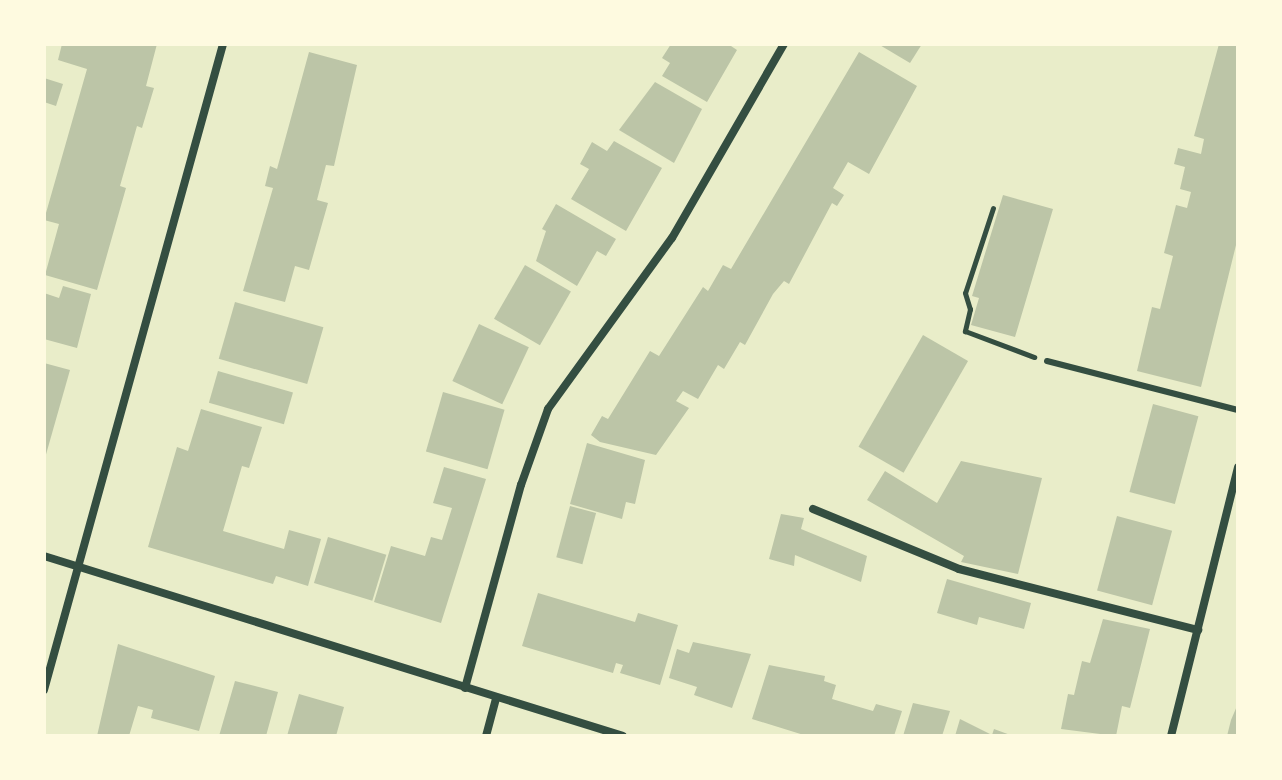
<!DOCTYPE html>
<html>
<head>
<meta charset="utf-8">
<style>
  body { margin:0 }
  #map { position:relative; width:1282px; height:780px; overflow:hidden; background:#e9edc9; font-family:Roboto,sans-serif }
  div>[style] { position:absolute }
  .building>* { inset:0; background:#bcc5a7; transform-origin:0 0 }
  .path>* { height:5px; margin:-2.5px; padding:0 2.5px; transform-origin:2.5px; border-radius:2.5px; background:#344e41 }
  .service>* { height:6px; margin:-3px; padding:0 3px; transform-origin:3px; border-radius:3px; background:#344e41 }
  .minor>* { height:8px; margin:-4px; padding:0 4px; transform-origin:4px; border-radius:4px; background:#344e41 }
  span { translate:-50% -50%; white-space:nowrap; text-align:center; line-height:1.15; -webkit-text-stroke:7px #fefae0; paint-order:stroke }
  .frame { position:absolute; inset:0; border:46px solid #fefae0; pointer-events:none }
</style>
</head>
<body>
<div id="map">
  <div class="building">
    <div style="clip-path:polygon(62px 44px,157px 44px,146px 86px,154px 88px,142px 128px,137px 126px,120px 186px,126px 188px,97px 290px,45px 275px,59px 224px,44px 220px,87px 69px,58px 60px)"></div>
    <div style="clip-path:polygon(671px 44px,728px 44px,737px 50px,707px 102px,662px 76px,670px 63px,662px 58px)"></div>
    <div style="clip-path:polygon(878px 44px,922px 44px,910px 63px)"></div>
    <div style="clip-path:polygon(1219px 44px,1238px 44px,1238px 237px,1201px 387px,1137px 371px,1152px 307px,1160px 309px,1173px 256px,1164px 253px,1176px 205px,1187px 208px,1191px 192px,1180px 189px,1185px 167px,1174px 164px,1178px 148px,1201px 154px,1204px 139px,1194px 136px)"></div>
    <div style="clip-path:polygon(309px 52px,357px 65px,334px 166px,326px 165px,317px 200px,328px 203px,309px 270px,295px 266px,285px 302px,243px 291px,273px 188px,265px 186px,270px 166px,277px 169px)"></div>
    <div style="clip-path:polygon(859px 52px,917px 86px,869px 174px,848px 162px,833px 188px,844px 195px,837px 206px,832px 203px,789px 284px,784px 281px,773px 294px,745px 345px,740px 342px,724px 369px,718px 365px,698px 399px,683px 391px,676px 401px,689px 408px,656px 455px,600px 442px,591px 435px,602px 416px,608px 419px,650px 351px,659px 356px,703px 287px,708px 291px,723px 265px,731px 269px)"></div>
    <div style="clip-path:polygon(44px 78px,63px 84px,56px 106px,44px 102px)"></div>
    <div style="clip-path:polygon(655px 82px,702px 109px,674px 163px,619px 130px)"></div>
    <div style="clip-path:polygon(614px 141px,662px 168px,626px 231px,571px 199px,589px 169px,580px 164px,592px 142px,607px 151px)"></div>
    <div style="clip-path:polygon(1003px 195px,1053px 209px,1015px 337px,971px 325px,979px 298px,972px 296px)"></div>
    <div style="clip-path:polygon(556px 204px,616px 239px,606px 256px,597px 251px,577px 286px,536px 261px,546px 231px,542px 229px)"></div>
    <div style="left:525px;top:265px;width:53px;height:62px;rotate:30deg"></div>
    <div style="clip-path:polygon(63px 286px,91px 294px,77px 348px,44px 339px,44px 293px,59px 298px)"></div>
    <div style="left:235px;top:302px;width:92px;height:59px;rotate:16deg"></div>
    <div style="left:479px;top:324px;width:55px;height:63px;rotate:25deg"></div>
    <div style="left:923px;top:335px;width:52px;height:129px;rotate:30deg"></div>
    <div style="clip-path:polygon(44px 363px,70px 370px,45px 458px,44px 458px)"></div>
    <div style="left:218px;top:371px;width:78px;height:33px;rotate:16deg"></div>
    <div style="left:443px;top:392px;width:64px;height:62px;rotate:16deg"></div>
    <div style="left:1153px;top:404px;width:47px;height:91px;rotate:15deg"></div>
    <div style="clip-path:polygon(201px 409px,262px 427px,249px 468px,242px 466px,223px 531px,284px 549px,289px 530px,321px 539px,308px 586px,276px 576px,273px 584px,148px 547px,177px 447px,188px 451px)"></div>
    <div style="clip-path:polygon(587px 443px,645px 460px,635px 504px,626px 502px,622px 519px,570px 504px)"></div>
    <div style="clip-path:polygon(961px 461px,1042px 478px,1018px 574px,961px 562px,964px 556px,867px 500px,885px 471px,937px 503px)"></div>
    <div style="clip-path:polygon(444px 467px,486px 479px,441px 623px,374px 602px,391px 546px,425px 556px,431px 537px,442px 540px,452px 508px,433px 503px)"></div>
    <div style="left:570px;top:506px;width:27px;height:53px;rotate:15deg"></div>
    <div style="clip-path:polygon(781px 514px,804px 518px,801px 529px,867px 556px,861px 582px,795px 555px,794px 566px,769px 559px)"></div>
    <div style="left:1117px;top:516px;width:57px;height:77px;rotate:15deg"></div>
    <div style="left:328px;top:537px;width:61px;height:48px;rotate:17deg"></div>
    <div style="clip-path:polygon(947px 579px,1031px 603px,1024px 629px,979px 617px,977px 625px,937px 613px)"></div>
    <div style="clip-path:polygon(538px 593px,635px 622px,638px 613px,678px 625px,660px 685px,620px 673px,623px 665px,616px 663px,613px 673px,522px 646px)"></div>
    <div style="clip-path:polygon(1103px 619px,1150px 629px,1130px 708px,1122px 706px,1116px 736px,1061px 729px,1068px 694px,1074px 695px,1082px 661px,1090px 663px)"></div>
    <div style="clip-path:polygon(693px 642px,751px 654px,732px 708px,694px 695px,697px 687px,669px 678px,677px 649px,689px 653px)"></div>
    <div style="clip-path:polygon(118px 644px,215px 676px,199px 731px,151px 718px,153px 710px,138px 706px,129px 736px,97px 736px)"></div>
    <div style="clip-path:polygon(769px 665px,825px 676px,824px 681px,836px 685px,832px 699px,873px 711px,876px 704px,902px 711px,894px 736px,807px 736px,752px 719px)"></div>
    <div style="clip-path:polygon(235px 681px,278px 692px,266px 736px,219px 736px)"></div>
    <div style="clip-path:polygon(299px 694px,344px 707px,336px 736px,287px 736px)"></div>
    <div style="clip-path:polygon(913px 703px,950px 711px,942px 736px,903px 736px)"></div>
    <div style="clip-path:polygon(1237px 706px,1238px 736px,1227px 736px,1231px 720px)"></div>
    <div style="clip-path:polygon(960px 719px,992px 735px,994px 729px,1013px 736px,955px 736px)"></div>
  </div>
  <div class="path">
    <div style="left:993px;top:208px;width:89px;rotate:108.2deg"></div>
    <div style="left:965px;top:293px;width:17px;rotate:73deg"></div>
    <div style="left:970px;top:309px;width:23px;rotate:103deg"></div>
    <div style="left:965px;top:331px;width:74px;rotate:20.6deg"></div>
  </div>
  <div class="service">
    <div style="left:1047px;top:361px;width:197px;rotate:14.4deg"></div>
  </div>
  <div class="minor">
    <div style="left:813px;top:509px;width:158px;rotate:22.3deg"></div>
    <div style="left:959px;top:569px;width:247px;rotate:14.3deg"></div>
    <div style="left:44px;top:556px;width:606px;rotate:17.27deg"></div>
    <div style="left:465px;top:688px;width:211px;rotate:-74.6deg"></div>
    <div style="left:521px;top:485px;width:81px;rotate:-70.4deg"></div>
    <div style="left:548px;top:409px;width:211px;rotate:-54.1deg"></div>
    <div style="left:672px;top:238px;width:224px;rotate:-60deg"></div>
    <div style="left:44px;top:690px;width:670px;rotate:-74.51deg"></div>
    <div style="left:486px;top:736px;width:39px;rotate:-75deg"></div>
    <div style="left:1171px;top:736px;width:277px;rotate:-76deg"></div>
  </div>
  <div class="frame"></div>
</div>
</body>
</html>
